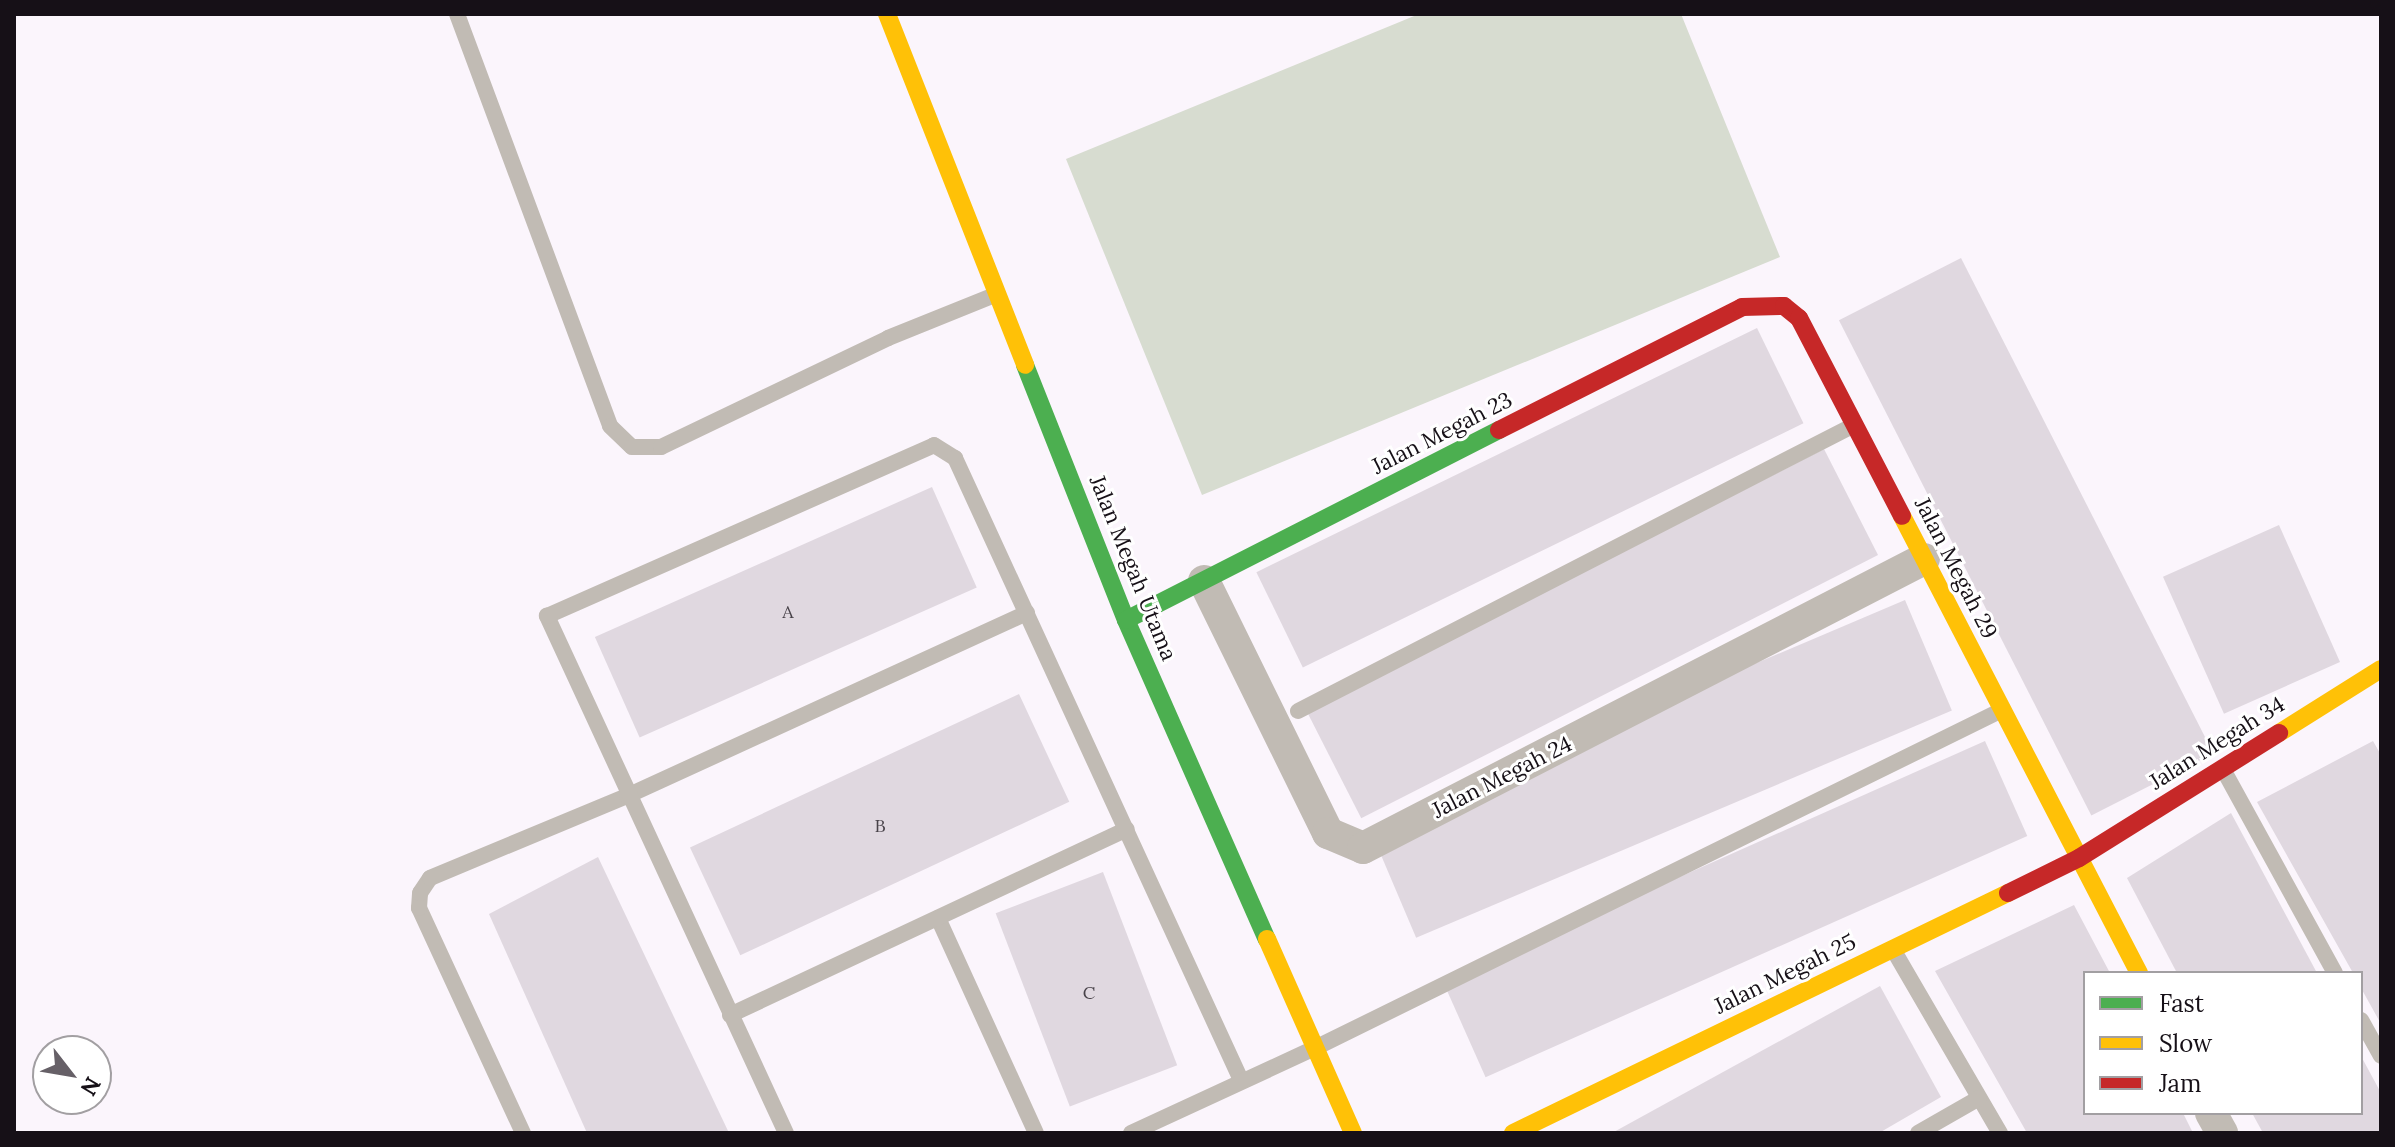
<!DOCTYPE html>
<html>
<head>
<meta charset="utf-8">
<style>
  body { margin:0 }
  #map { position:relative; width:2395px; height:1147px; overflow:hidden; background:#fbf5fc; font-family:Lora,serif }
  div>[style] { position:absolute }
  .green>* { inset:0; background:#d7dcd0 }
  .building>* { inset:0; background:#e0d8e0; transform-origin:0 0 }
  .lane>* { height:16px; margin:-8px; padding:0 8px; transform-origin:8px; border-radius:8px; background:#c1bbb4 }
  .street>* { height:32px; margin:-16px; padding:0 16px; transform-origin:16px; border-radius:16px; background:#c1bbb4 }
  .fast>* { height:18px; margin:-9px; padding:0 9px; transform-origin:9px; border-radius:9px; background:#4caf50 }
  .slow>* { height:18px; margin:-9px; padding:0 9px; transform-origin:9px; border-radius:9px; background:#ffc107 }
  .jam>* { height:18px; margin:-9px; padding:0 9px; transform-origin:9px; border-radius:9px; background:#c62828 }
  span { translate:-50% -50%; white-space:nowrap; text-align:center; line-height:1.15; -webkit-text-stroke:6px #fff; paint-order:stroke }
  .number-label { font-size:18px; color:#484249 }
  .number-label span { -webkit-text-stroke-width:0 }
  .street-label { font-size:22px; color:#161017 }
  .frame { position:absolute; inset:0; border:16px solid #161017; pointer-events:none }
  .legend { position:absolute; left:2083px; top:971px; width:280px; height:144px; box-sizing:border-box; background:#fff; border:2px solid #a29fa2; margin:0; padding:10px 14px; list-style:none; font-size:24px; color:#161017 }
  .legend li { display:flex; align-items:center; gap:16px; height:40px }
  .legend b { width:40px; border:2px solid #a29fa2 }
  .north { position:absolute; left:32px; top:1035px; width:80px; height:80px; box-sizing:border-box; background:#fff; border:2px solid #a29fa2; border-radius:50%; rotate:121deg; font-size:22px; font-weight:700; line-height:32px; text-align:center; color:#161017 }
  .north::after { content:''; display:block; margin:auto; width:28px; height:36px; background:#666067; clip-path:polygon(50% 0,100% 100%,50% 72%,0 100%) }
</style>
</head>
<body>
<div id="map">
  <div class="green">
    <div style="clip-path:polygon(1419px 14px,1681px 14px,1780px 257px,1202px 495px,1066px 159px)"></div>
  </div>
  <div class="building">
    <div style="left:1961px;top:258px;width:556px;height:137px;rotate:63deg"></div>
    <div style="left:1757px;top:328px;width:106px;height:557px;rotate:64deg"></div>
    <div style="left:1824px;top:449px;width:119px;height:580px;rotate:63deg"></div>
    <div style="left:932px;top:487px;width:110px;height:369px;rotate:66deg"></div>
    <div style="left:2279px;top:525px;width:150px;height:127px;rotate:66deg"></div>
    <div style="left:1905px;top:600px;width:120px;height:582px;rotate:67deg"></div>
    <div style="left:1019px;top:694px;width:119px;height:363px;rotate:65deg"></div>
    <div style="left:1985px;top:741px;width:104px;height:593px;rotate:66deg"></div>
    <div style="clip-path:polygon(2373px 741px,2381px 755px,2381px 1024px,2361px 988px,2361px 973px,2353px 973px,2257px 802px)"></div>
    <div style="clip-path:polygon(2231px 813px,2317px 973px,2177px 973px,2127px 878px)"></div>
    <div style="clip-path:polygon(598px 857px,729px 1133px,587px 1133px,489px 914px)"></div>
    <div style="left:1103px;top:872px;width:207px;height:115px;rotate:69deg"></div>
    <div style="clip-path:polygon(2074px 905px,2110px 973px,2085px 973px,2085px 1113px,2183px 1113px,2193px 1133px,2027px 1133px,1935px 971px)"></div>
    <div style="clip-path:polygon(1880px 986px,1941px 1097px,1879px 1133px,1612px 1133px)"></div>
    <div style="clip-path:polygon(2361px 1056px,2381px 1093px,2381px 1133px,2263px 1133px,2252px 1113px,2361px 1113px)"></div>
  </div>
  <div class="lane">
    <div style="left:457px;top:14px;width:439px;rotate:69.6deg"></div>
    <div style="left:610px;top:426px;width:30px;rotate:44deg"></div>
    <div style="left:632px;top:447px;width:29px"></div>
    <div style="left:661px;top:447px;width:252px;rotate:-25.6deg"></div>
    <div style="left:888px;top:338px;width:118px;rotate:-22deg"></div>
    <div style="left:1298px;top:711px;width:623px;rotate:-27.22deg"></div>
    <div style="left:2224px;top:771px;width:230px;rotate:61.2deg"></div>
    <div style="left:938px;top:918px;width:236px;rotate:65.5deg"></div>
    <div style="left:1894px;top:951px;width:211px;rotate:59.8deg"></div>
    <div style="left:730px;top:1015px;width:438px;rotate:-25.1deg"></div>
    <div style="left:2361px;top:1020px;width:41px;rotate:60.9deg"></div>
    <div style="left:523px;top:1133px;width:248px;rotate:-114.8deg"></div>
    <div style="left:419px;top:908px;width:15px;rotate:-86deg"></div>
    <div style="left:420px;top:893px;width:18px;rotate:-56deg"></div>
    <div style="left:430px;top:878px;width:213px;rotate:-22.6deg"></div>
    <div style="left:627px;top:796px;width:440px;rotate:-24.6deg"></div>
    <div style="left:786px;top:1133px;width:570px;rotate:-114.81deg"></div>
    <div style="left:547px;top:616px;width:423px;rotate:-23.8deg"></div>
    <div style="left:934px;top:445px;width:25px;rotate:32deg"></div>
    <div style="left:955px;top:458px;width:685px;rotate:65.31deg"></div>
    <div style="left:1131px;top:1133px;width:203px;rotate:-24.8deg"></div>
    <div style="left:1315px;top:1048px;width:763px;rotate:-26.2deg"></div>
    <div style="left:1918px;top:1133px;width:70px;rotate:-29.8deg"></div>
  </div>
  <div class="street">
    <div style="left:1204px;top:581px;width:281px;rotate:63.8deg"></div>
    <div style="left:1328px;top:833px;width:38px;rotate:23deg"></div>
    <div style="left:1363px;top:848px;width:631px;rotate:-27.26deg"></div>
    <div style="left:2211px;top:1113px;width:23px;rotate:61deg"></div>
  </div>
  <div class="fast">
    <div style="left:1025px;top:365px;width:274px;rotate:68.4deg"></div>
    <div style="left:1126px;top:620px;width:349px;rotate:66.2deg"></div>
    <div style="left:1126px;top:620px;width:419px;rotate:-27deg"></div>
  </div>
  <div class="slow">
    <div style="left:887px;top:14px;width:377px;rotate:68.5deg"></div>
    <div style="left:1902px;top:516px;width:515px;rotate:62.59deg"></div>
    <div style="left:2279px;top:733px;width:120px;rotate:-32.1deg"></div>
    <div style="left:1267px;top:939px;width:212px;rotate:66.1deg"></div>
    <div style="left:1513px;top:1133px;width:550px;rotate:-25.87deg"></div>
  </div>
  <div class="jam">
    <div style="left:1499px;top:430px;width:272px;rotate:-26.8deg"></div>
    <div style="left:1742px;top:307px;width:42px;rotate:-1.4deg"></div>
    <div style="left:1784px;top:306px;width:19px;rotate:39deg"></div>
    <div style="left:1799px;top:318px;width:223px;rotate:62.5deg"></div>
    <div style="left:2008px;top:893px;width:79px;rotate:-26.2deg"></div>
    <div style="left:2079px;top:858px;width:236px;rotate:-32deg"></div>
  </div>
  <div class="number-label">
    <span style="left:788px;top:612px">A</span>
    <span style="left:880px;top:826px">B</span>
    <span style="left:1089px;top:993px">C</span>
  </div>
  <div class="street-label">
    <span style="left:1442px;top:433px;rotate:-27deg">Jalan Megah 23</span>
    <span style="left:1133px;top:568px;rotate:68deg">Jalan Megah Utama</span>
    <span style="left:1956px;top:568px;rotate:63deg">Jalan Megah 29</span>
    <span style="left:2217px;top:743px;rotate:-32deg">Jalan Megah 34</span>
    <span style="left:1502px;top:777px;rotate:-27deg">Jalan Megah 24</span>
    <span style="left:1785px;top:974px;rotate:-26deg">Jalan Megah 25</span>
  </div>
  <div class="frame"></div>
  <ul class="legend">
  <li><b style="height:10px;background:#4caf50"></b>Fast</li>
  <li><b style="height:10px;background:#ffc107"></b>Slow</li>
  <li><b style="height:10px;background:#c62828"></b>Jam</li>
  </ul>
  <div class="north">N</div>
</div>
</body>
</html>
